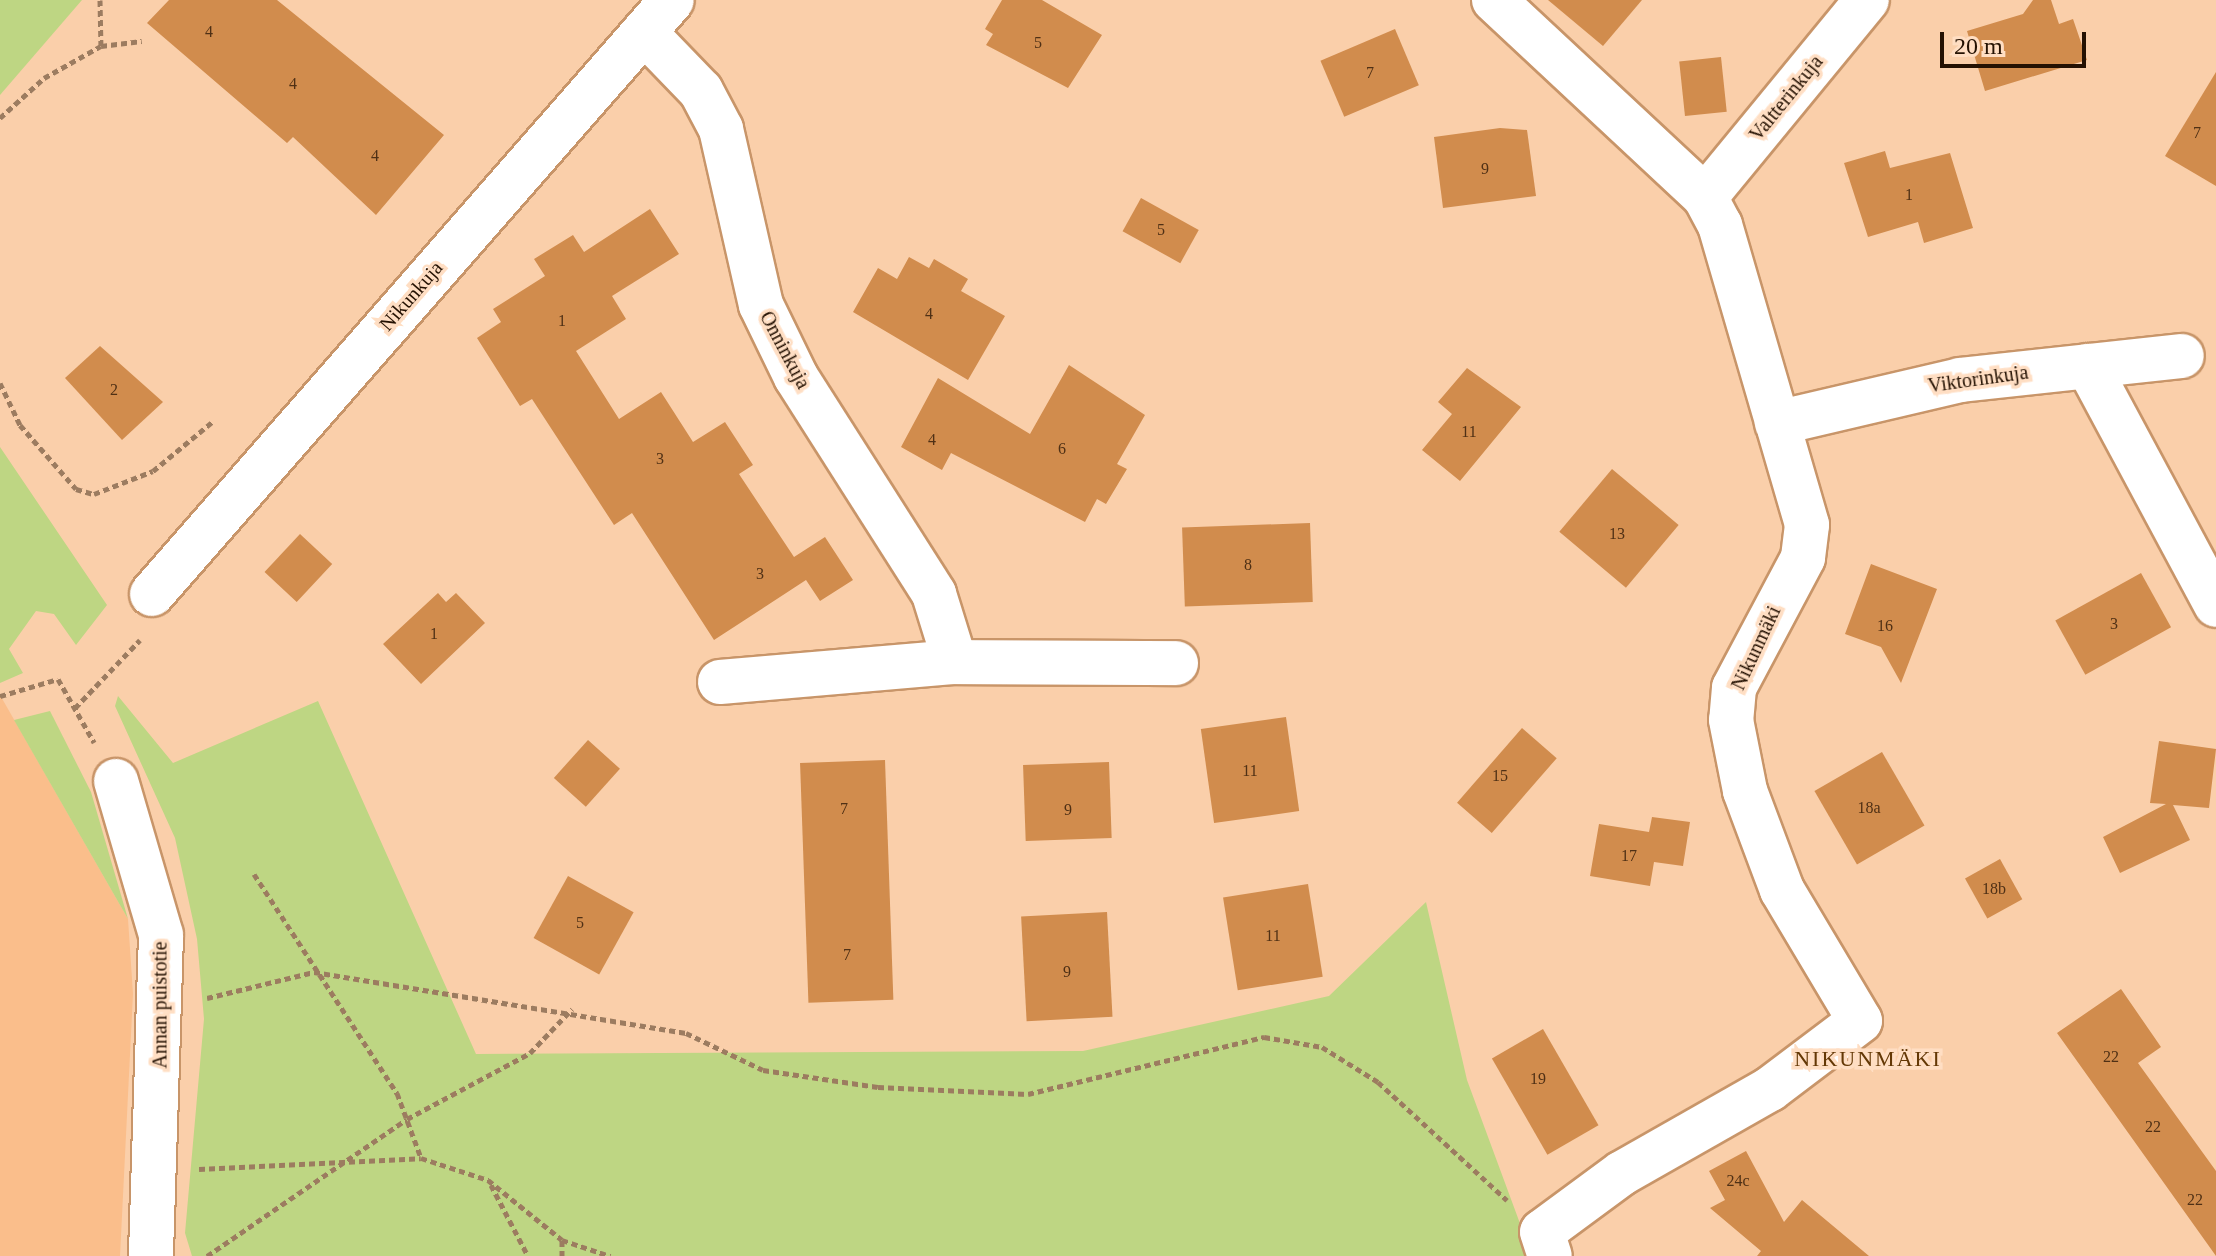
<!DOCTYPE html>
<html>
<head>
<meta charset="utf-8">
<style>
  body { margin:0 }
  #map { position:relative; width:2216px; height:1256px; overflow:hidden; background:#facfaa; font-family:"Times New Roman",serif }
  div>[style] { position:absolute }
  .built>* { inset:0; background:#fabe8b }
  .green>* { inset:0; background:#bed683 }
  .building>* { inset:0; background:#d18c4d; transform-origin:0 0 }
  .path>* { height:5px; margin-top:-2.5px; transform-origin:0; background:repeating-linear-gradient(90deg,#9c7c60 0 6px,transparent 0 10px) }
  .roads { filter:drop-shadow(2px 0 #c89569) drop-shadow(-2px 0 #c89569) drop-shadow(0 2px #c89569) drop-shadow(0 -2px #c89569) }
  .minor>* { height:44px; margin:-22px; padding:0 22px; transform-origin:22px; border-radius:22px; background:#fff }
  span { translate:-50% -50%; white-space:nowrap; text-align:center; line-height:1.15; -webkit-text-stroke:7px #ffdec3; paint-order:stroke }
  .number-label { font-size:16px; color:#4f3015 }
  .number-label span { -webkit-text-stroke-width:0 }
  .street-label { font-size:20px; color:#241102 }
  .neighbourhood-label { font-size:22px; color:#643805; letter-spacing:2px }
  .scale { position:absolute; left:1940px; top:32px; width:146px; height:36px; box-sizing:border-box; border:4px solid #241102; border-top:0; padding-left:10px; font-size:24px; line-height:28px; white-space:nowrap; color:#241102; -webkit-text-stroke:6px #ffdec3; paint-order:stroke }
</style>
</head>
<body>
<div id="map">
  <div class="built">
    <div style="clip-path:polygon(0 695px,128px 919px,133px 994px,120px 1256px,0 1256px)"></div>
  </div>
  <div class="green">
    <div style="clip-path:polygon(0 0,82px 0,0 95px)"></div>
    <div style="clip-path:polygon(0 447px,107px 605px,76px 645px,54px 614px,36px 611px,9px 649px,23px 673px,0 683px)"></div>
    <div style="clip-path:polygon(118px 696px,173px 763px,318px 701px,476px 1054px,1083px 1051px,1329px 996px,1426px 902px,1467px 1080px,1532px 1256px,192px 1256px,185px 1233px,204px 1019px,197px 939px,175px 838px,115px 706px)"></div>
    <div style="clip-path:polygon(50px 711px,91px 792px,128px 919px,14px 720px)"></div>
  </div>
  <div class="building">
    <div style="clip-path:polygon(169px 0,277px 0,444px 135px,376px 215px,293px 137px,287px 143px,147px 23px)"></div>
    <div style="clip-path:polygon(1002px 0,1042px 0,1102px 35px,1068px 88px,986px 45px,993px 34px,985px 29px)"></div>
    <div style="clip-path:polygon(1548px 0,1642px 0,1603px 46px)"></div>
    <div style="clip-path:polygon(2033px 0,2051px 0,2059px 24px,2073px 19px,2087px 60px,1985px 91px,1967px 31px,2023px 14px)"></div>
    <div style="left:1395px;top:29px;width:61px;height:81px;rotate:67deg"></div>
    <div style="left:1721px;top:57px;width:55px;height:42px;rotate:84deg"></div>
    <div style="clip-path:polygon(2216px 72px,2216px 186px,2165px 156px)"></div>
    <div style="clip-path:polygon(1500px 128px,1527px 130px,1536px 196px,1443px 208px,1434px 137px)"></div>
    <div style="clip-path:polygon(1885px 151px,1890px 168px,1950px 153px,1973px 228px,1924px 243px,1918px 222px,1868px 237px,1844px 163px)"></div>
    <div style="left:1141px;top:198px;width:66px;height:38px;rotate:29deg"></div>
    <div style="clip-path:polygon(650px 209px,679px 254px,612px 296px,626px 319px,576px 351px,619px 419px,661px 392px,693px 442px,725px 422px,753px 465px,739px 474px,794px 557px,825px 537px,853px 580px,820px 601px,806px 580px,714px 640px,632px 513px,614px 525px,532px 399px,520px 406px,477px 338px,501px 322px,493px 309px,545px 276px,534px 259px,573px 235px,584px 252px)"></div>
    <div style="clip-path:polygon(909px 257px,929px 268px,934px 259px,968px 279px,961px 291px,1005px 316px,968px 380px,853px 312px,878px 268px,897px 279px)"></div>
    <div style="clip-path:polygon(100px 346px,163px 402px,122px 440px,65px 378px)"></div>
    <div style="clip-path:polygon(1069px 365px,1145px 415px,1117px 464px,1127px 469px,1106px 504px,1097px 499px,1085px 522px,951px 453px,942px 470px,901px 447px,938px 378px,1030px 434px)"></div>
    <div style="clip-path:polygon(1467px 368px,1521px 407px,1460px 481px,1422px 450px,1452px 414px,1438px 402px)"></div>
    <div style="left:1612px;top:469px;width:87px;height:82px;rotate:40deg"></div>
    <div style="left:1310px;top:523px;width:79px;height:128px;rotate:88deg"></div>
    <div style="left:300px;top:534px;width:44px;height:52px;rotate:43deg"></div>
    <div style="clip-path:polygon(1871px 564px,1937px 589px,1901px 683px,1881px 647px,1845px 634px)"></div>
    <div style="left:2141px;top:573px;width:62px;height:98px;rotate:61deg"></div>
    <div style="clip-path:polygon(438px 593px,446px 602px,456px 593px,485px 623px,421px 684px,383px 644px)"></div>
    <div style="left:1286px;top:717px;width:95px;height:86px;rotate:82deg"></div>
    <div style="left:1522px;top:728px;width:46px;height:99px;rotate:41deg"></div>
    <div style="left:588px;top:740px;width:43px;height:51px;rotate:42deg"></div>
    <div style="clip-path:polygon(2159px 741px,2216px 749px,2209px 808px,2173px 805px,2190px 840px,2120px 873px,2103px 837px,2166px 804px,2150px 803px)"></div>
    <div style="left:1882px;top:752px;width:85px;height:78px;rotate:60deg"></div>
    <div style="left:885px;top:760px;width:240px;height:85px;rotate:88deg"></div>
    <div style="left:1109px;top:762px;width:76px;height:86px;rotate:88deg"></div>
    <div style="clip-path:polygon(1652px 817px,1690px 822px,1683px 866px,1654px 862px,1650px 886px,1590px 876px,1599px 824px,1649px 832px)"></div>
    <div style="left:2000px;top:859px;width:46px;height:40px;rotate:61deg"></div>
    <div style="left:568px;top:876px;width:75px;height:71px;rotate:29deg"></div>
    <div style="left:1308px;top:884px;width:94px;height:86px;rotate:81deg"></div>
    <div style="left:1107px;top:912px;width:105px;height:86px;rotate:87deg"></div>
    <div style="clip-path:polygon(2121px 989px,2161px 1047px,2138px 1063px,2216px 1171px,2216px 1256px,2057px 1033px)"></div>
    <div style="left:1543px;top:1029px;width:111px;height:59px;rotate:60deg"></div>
    <div style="clip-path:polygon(1746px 1151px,1784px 1222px,1802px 1200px,1869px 1256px,1757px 1256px,1761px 1251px,1710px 1208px,1725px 1200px,1709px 1171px)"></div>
  </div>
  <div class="path">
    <div style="left:100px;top:0;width:46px;rotate:88.8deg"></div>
    <div style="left:0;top:118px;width:59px;rotate:-42.3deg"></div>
    <div style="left:44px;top:78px;width:65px;rotate:-29.3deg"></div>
    <div style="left:101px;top:46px;width:41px;rotate:-7deg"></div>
    <div style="left:0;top:383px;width:47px;rotate:64.5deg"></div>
    <div style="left:20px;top:425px;width:85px;rotate:48.8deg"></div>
    <div style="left:76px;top:489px;width:19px;rotate:16deg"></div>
    <div style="left:94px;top:494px;width:63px;rotate:-21.3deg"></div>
    <div style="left:153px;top:471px;width:77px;rotate:-39.7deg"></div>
    <div style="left:0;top:696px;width:60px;rotate:-16.3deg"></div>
    <div style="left:58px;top:679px;width:73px;rotate:60.3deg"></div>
    <div style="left:75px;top:708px;width:94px;rotate:-46.3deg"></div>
    <div style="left:254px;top:874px;width:262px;rotate:56.9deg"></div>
    <div style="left:397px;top:1093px;width:69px;rotate:69.7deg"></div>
    <div style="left:207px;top:998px;width:110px;rotate:-13.7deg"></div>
    <div style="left:314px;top:972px;width:377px;rotate:9.3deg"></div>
    <div style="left:686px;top:1033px;width:85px;rotate:25.7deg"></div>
    <div style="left:763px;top:1070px;width:116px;rotate:8.4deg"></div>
    <div style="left:878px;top:1087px;width:150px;rotate:2.7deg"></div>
    <div style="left:1028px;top:1094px;width:243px;rotate:-13.6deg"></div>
    <div style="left:1264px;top:1037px;width:59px;rotate:9.8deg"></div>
    <div style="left:1322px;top:1047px;width:66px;rotate:32deg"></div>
    <div style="left:1378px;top:1082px;width:175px;rotate:42.5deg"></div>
    <div style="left:199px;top:1169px;width:222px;rotate:-2.8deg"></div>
    <div style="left:421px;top:1158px;width:71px;rotate:18.2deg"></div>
    <div style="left:488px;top:1180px;width:95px;rotate:39deg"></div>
    <div style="left:562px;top:1240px;width:51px;rotate:18.4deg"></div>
    <div style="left:491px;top:1185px;width:80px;rotate:62.5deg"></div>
    <div style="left:207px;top:1256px;width:242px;rotate:-34.4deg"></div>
    <div style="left:407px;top:1119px;width:140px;rotate:-28.2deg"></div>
    <div style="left:530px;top:1053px;width:61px;rotate:-46.3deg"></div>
    <div style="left:562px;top:1256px;width:16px;rotate:-90deg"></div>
  </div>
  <div class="roads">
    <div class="minor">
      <div style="left:1494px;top:0;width:289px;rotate:43deg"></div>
      <div style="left:1705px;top:197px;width:32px;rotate:62deg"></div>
      <div style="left:1720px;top:225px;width:312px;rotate:73.8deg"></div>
      <div style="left:1807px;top:525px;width:33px;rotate:97deg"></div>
      <div style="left:1803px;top:558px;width:147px;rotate:118deg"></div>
      <div style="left:1734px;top:688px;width:32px;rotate:95deg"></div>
      <div style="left:1731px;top:720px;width:72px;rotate:78.8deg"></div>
      <div style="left:1745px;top:791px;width:106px;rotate:69.5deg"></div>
      <div style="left:1782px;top:890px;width:152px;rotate:59.2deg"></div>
      <div style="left:1860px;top:1021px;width:113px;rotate:142.9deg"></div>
      <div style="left:1770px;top:1089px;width:170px;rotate:150.4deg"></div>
      <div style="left:1622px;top:1173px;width:99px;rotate:143.6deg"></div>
      <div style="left:1542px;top:1232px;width:25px;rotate:72deg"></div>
      <div style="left:644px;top:32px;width:82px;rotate:46deg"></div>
      <div style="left:701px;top:91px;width:43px;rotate:62.2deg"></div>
      <div style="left:721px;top:129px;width:180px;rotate:77.2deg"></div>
      <div style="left:761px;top:305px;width:80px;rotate:64.1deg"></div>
      <div style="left:796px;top:377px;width:257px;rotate:57.5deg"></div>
      <div style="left:934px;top:594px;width:71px;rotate:72.8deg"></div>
      <div style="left:1705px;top:197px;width:255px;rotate:-50.6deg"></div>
      <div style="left:2088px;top:366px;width:271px;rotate:61.8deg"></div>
      <div style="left:1777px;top:423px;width:188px;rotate:-13.2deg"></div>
      <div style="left:1960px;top:380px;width:223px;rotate:-6.2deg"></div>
      <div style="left:152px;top:594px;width:789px;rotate:-48.8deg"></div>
      <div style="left:720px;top:682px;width:236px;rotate:-4.9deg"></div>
      <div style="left:955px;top:662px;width:221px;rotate:0.3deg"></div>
      <div style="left:116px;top:781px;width:160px;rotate:73.7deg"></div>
      <div style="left:161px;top:935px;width:321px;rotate:91.8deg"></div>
    </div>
  </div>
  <div class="number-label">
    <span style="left:209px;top:32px">4</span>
    <span style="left:1038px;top:43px">5</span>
    <span style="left:1370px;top:73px">7</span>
    <span style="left:293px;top:84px">4</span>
    <span style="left:2197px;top:133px">7</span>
    <span style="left:375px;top:156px">4</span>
    <span style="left:1485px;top:169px">9</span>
    <span style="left:1909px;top:195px">1</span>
    <span style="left:1161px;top:230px">5</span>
    <span style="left:929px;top:314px">4</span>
    <span style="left:562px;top:321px">1</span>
    <span style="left:114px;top:390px">2</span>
    <span style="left:1469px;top:432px">11</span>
    <span style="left:932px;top:440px">4</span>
    <span style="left:1062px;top:449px">6</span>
    <span style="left:660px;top:459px">3</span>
    <span style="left:1617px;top:534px">13</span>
    <span style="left:1248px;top:565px">8</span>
    <span style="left:760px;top:574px">3</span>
    <span style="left:2114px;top:624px">3</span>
    <span style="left:1885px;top:626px">16</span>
    <span style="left:434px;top:634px">1</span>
    <span style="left:1250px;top:771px">11</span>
    <span style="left:1500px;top:776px">15</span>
    <span style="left:1869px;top:808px">18a</span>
    <span style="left:844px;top:809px">7</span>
    <span style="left:1068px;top:810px">9</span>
    <span style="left:1629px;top:856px">17</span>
    <span style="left:1994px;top:889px">18b</span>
    <span style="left:580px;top:923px">5</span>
    <span style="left:1273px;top:936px">11</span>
    <span style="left:847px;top:955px">7</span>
    <span style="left:1067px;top:972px">9</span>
    <span style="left:2111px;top:1057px">22</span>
    <span style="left:1538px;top:1079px">19</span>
    <span style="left:2153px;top:1127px">22</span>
    <span style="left:1738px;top:1181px">24c</span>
    <span style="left:2195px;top:1200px">22</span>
  </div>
  <div class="street-label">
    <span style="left:1786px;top:98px;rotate:-51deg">Valtterinkuja</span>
    <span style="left:411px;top:296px;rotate:-49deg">Nikunkuja</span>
    <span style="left:785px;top:350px;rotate:62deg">Onninkuja</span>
    <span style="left:1978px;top:379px;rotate:-8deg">Viktorinkuja</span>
    <span style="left:1756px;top:648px;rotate:-65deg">Nikunmäki</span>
    <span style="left:160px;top:1005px;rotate:-90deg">Annan puistotie</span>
  </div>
  <div class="neighbourhood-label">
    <span style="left:1868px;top:1059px">NIKUNMÄKI</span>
  </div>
  <div class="scale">20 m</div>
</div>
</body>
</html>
